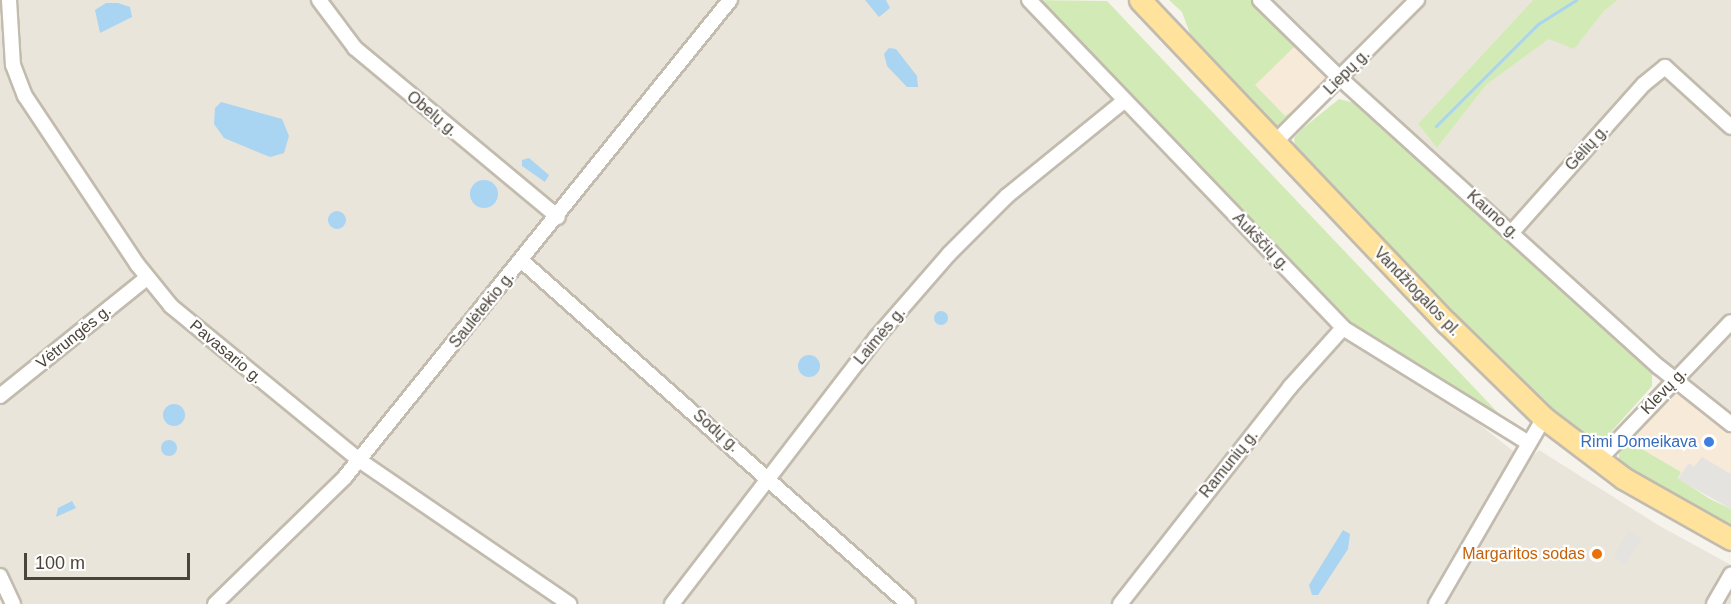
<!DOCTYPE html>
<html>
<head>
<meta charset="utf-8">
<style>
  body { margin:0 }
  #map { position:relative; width:1731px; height:604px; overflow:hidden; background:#f6f3ec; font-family:Helvetica,sans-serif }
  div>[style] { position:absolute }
  .residential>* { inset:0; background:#eae5da }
  .commercial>* { inset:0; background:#f7ead8 }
  .green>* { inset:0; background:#d2eab5 }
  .parking>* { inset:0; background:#e5e3e0; transform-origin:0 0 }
  .water>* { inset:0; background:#a9d4f2 }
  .round { border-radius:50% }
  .stream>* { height:3px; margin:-1.5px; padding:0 1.5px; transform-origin:1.5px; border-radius:1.5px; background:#a9d4f2 }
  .roads { filter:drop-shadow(2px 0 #c2bbae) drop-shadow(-2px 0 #c2bbae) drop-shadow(0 2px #c2bbae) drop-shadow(0 -2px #c2bbae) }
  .street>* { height:14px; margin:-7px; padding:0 7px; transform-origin:7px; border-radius:7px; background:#fff }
  .primary>* { height:21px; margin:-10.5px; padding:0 10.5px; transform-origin:10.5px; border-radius:10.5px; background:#ffe39c }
  .dots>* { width:16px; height:16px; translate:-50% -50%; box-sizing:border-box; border:3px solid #fff; border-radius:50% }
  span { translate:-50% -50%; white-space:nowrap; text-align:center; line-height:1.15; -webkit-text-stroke:4.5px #fff; paint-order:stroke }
  .street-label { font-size:16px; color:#4b4439 }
  .shop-label { font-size:16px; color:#366cbe }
  .right { translate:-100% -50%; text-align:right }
  .food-label { font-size:16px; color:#c56008 }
  .scale { position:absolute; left:24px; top:553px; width:166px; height:27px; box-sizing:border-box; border:3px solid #4b4439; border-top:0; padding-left:8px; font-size:18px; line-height:21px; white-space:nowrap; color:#4b4439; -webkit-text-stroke:4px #fff; paint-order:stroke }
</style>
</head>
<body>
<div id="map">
  <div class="residential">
    <div style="clip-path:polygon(0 0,1029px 0,1406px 366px,1527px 462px,1539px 450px,1658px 525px,1731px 565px,1731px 604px,4px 604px,0 597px)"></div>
    <div style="clip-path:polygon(1260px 0,1533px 0,1418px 124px,1437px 148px,1486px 85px,1549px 39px,1581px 40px,1604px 11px,1618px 0,1731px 0,1731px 424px)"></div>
  </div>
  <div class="commercial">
    <div style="clip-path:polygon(1259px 12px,1335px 70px,1278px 129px,1228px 72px)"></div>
    <div style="clip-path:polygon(1676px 391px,1731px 429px,1731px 509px,1678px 479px,1681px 472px,1628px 441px)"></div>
  </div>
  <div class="green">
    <div style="clip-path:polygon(1029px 0,1107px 1px,1503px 418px,1469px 407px,1343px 328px)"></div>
    <div style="clip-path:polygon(1169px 0,1260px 0,1331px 73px,1322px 74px,1294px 47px,1255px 85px,1285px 116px,1298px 107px,1280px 128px,1275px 128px,1192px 39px,1182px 12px)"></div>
    <div style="clip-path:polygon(1533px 0,1618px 0,1604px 11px,1574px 49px,1549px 39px,1486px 85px,1437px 148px,1418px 124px)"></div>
    <div style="clip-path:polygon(1339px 99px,1355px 103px,1485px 213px,1652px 371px,1652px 386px,1604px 440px,1581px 436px,1521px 386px,1296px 152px,1294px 138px,1302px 129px)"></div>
    <div style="clip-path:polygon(1628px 441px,1681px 472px,1678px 478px,1710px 499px,1731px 509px,1731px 528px,1626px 469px,1619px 461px,1619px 454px)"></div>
  </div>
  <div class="parking">
    <div style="clip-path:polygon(1702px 457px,1731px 474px,1731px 509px,1678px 479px,1689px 463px,1694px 467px)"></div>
    <div style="left:1629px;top:531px;width:15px;height:31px;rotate:32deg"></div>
  </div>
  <div class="water">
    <div style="clip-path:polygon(865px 0,886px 0,890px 8px,879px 17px)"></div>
    <div style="clip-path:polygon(118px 3px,130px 7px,132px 17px,100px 33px,95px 10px,106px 3px)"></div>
    <div style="clip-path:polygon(889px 48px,896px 49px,917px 76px,918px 87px,907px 87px,887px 66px,884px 54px)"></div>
    <div style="clip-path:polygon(221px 102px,282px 119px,289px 136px,284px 153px,270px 157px,224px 138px,214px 124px,215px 108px)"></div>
    <div style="clip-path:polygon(529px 158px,549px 175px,545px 182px,522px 166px,522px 160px)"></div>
    <div class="round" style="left:470px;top:180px;width:28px;height:28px"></div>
    <div class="round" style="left:328px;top:211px;width:18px;height:18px"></div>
    <div class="round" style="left:934px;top:311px;width:14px;height:14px"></div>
    <div class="round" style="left:798px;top:355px;width:22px;height:22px"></div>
    <div class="round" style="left:163px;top:404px;width:22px;height:22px"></div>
    <div class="round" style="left:161px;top:440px;width:16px;height:16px"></div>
    <div style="clip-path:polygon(72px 501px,76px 508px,56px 517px,58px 508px)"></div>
    <div style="clip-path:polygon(1343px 530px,1350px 534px,1348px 549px,1318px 595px,1312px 595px,1309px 585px)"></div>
  </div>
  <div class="stream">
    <div style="left:1436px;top:126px;width:144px;rotate:-45deg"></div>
    <div style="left:1538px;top:24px;width:45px;rotate:-32.3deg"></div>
  </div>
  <div class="roads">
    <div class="street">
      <div style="left:9px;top:0;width:65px;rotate:86.5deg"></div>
      <div style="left:13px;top:65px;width:33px;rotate:69deg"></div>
      <div style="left:25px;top:96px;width:202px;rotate:56.3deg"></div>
      <div style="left:137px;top:264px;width:54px;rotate:51deg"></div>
      <div style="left:171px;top:306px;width:243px;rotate:39.3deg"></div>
      <div style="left:359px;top:460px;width:255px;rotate:34.4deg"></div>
      <div style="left:319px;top:0;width:60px;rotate:53.1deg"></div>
      <div style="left:355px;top:48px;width:264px;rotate:39.8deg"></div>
      <div style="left:1029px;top:0;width:454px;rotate:46.2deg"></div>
      <div style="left:1343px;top:328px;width:216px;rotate:31.8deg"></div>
      <div style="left:1260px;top:0;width:113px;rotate:44.3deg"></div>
      <div style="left:1341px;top:79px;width:429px;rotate:42.2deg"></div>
      <div style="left:1659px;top:367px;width:92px;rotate:38.4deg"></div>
      <div style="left:1275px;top:142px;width:201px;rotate:-45deg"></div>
      <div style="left:1512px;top:232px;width:198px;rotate:-48.3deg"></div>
      <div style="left:1644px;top:84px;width:27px;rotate:-39deg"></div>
      <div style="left:1665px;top:67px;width:89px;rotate:42.3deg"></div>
      <div style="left:522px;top:261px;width:516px;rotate:41.62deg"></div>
      <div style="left:0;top:396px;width:189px;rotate:-38.8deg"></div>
      <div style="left:1598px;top:461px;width:192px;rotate:-46.3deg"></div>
      <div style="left:0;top:576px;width:31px;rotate:65deg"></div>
      <div style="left:215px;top:604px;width:182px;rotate:-44.3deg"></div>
      <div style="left:345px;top:477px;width:613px;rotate:-51.09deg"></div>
      <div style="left:672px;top:604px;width:335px;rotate:-52.5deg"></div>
      <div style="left:876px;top:338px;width:111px;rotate:-49deg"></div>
      <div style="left:949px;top:254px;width:82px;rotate:-45deg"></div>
      <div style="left:1007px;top:196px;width:151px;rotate:-39.1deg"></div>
      <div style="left:1120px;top:604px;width:276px;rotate:-51.9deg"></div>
      <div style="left:1290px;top:387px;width:79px;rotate:-48.1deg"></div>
      <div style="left:1436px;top:604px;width:215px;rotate:-59.9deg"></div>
      <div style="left:1714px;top:604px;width:34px;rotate:-60deg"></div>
    </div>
    <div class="primary">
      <div style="left:1140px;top:0;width:446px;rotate:46.5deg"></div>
      <div style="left:1447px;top:323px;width:136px;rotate:44.4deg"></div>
      <div style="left:1544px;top:418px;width:99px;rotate:37.2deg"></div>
      <div style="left:1623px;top:478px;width:124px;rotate:29.5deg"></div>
    </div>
  </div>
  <div class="dots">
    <div style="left:1709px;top:442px;background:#3f7fe0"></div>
    <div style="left:1597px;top:554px;background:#e8710a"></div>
  </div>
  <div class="street-label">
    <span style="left:1347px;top:72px;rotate:-45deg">Liepų g.</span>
    <span style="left:432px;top:114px;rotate:40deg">Obelų g.</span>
    <span style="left:1587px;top:148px;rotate:-48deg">Gėlių g.</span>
    <span style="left:1493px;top:215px;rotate:42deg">Kauno g.</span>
    <span style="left:1261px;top:242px;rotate:46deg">Aukščių g.</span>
    <span style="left:1417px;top:292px;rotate:46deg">Vandžiogalos pl.</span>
    <span style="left:482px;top:310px;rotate:-51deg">Saulėtekio g.</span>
    <span style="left:880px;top:336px;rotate:-50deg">Laimės g.</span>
    <span style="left:74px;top:337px;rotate:-39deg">Vėtrungės g.</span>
    <span style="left:226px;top:352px;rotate:40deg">Pavasario g.</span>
    <span style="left:1664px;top:391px;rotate:-46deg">Klevų g.</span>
    <span style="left:716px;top:431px;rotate:41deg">Sodų g.</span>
    <span style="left:1229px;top:464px;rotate:-51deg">Ramunių g.</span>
  </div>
  <div class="shop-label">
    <span class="right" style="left:1697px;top:442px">Rimi Domeikava</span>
  </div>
  <div class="food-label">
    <span class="right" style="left:1585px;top:554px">Margaritos sodas</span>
  </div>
  <div class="scale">100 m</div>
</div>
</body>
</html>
